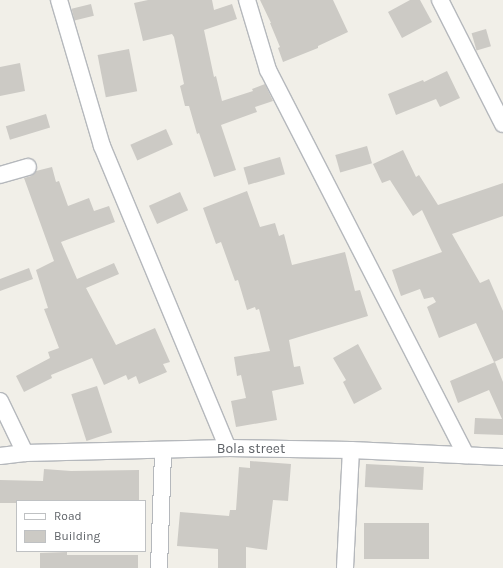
<!DOCTYPE html>
<html>
<head>
<meta charset="utf-8">
<style>
  body { margin:0 }
  #map { position:relative; width:503px; height:568px; overflow:hidden; background:#f1efe8; font-family:Karla,sans-serif }
  div>[style] { position:absolute }
  .building>* { inset:0; background:#cccac5; transform-origin:0 0 }
  .roads { filter:drop-shadow(1px 0 #b5b8bc) drop-shadow(-1px 0 #b5b8bc) drop-shadow(0 1px #b5b8bc) drop-shadow(0 -1px #b5b8bc) }
  .minor>* { height:16px; margin:-8px; padding:0 8px; transform-origin:8px; border-radius:8px; background:#fff }
  span { translate:-50% -50%; white-space:nowrap; text-align:center; line-height:1.15; -webkit-text-stroke:3.5px #fff; paint-order:stroke }
  .street-label { font-size:14px; color:#5f6368 }
  .legend { position:absolute; left:16px; top:500px; width:130px; height:52px; box-sizing:border-box; background:#fff; border:1px solid #bfc1c3; margin:0; padding:5px 7px; list-style:none; font-size:12px; color:#5f6368 }
  .legend li { display:flex; align-items:center; gap:8px; height:20px }
  .legend b { width:20px; border:1px solid #bfc1c3 }
</style>
</head>
<body>
<div id="map">
  <div class="building">
    <div style="clip-path:polygon(148px 0,212px 0,214px 10px,232px 4px,237px 19px,204px 30px,214px 77px,216px 76px,222px 101px,253px 91px,252px 89px,265px 84px,273px 101px,255px 107px,257px 112px,221px 125px,236px 170px,214px 177px,199px 133px,197px 134px,189px 106px,185px 106px,180px 86px,184px 84px,174px 37px,172px 34px,143px 41px,134px 3px)"></div>
    <div style="clip-path:polygon(260px 0,333px 0,348px 32px,318px 46px,318px 48px,283px 62px,278px 48px,280px 47px,270px 23px,271px 23px)"></div>
    <div style="clip-path:polygon(410px 0,420px 0,432px 22px,402px 38px,388px 12px)"></div>
    <div style="left:91px;top:4px;width:12px;height:20px;rotate:76deg"></div>
    <div style="left:486px;top:29px;width:18px;height:15px;rotate:74deg"></div>
    <div style="left:129px;top:49px;width:43px;height:32px;rotate:79deg"></div>
    <div style="clip-path:polygon(20px 63px,25px 91px,0 96px,0 67px)"></div>
    <div style="clip-path:polygon(447px 71px,460px 98px,440px 107px,436px 99px,396px 115px,388px 94px,423px 80px,424px 82px)"></div>
    <div style="left:46px;top:114px;width:14px;height:42px;rotate:73deg"></div>
    <div style="left:166px;top:129px;width:17px;height:39px;rotate:66deg"></div>
    <div style="left:367px;top:146px;width:18px;height:33px;rotate:74deg"></div>
    <div style="clip-path:polygon(403px 150px,416px 177px,419px 175px,438px 205px,503px 183px,503px 216px,452px 234px,480px 283px,489px 279px,503px 311px,503px 358px,494px 362px,476px 323px,439px 338px,427px 307px,436px 302px,433px 297px,424px 299px,420px 289px,401px 296px,392px 270px,442px 252px,422px 210px,413px 216px,390px 180px,382px 183px,373px 164px)"></div>
    <div style="left:280px;top:157px;width:18px;height:38px;rotate:74deg"></div>
    <div style="clip-path:polygon(52px 167px,56px 182px,59px 181px,68px 206px,89px 198px,94px 211px,109px 206px,115px 222px,61px 242px,77px 279px,114px 263px,119px 274px,86px 288px,116px 345px,155px 328px,170px 362px,163px 364px,167px 372px,139px 384px,136px 376px,128px 380px,126px 375px,104px 385px,92px 358px,51px 375px,52px 378px,24px 392px,16px 376px,50px 358px,48px 352px,59px 348px,44px 309px,48px 308px,36px 270px,54px 261px,24px 178px,31px 176px,36px 171px)"></div>
    <div style="clip-path:polygon(247px 191px,260px 227px,275px 223px,279px 236px,284px 234px,292px 265px,345px 252px,355px 291px,360px 290px,368px 316px,289px 340px,294px 367px,300px 366px,304px 384px,272px 391px,277px 420px,236px 427px,231px 401px,246px 398px,241px 375px,237px 376px,234px 357px,270px 351px,259px 309px,256px 310px,255px 307px,247px 310px,238px 280px,235px 281px,221px 242px,216px 244px,203px 208px)"></div>
    <div style="left:180px;top:192px;width:20px;height:34px;rotate:66deg"></div>
    <div style="clip-path:polygon(29px 268px,33px 279px,0 291px,0 279px)"></div>
    <div style="clip-path:polygon(358px 344px,382px 389px,354px 404px,343px 382px,346px 380px,333px 358px)"></div>
    <div style="clip-path:polygon(495px 362px,503px 382px,503px 435px,474px 434px,475px 418px,502px 419px,489px 390px,458px 403px,450px 381px)"></div>
    <div style="left:97px;top:386px;width:49px;height:27px;rotate:72deg"></div>
    <div style="clip-path:polygon(250px 461px,291px 464px,288px 501px,273px 500px,267px 550px,246px 547px,246px 568px,218px 568px,218px 549px,177px 546px,180px 512px,229px 516px,230px 510px,236px 510px,239px 467px,250px 468px)"></div>
    <div style="left:366px;top:464px;width:58px;height:23px;rotate:3deg"></div>
    <div style="clip-path:polygon(44px 469px,71px 471px,139px 470px,139px 501px,17px 501px,17px 503px,0 503px,0 480px,43px 481px)"></div>
    <div style="left:364px;top:523px;width:65px;height:36px"></div>
    <div style="clip-path:polygon(67px 552px,67px 555px,138px 555px,138px 568px,40px 568px,40px 553px)"></div>
  </div>
  <div class="roads">
    <div class="minor">
      <div style="left:59px;top:0;width:152px;rotate:73.6deg"></div>
      <div style="left:102px;top:146px;width:327px;rotate:67.4deg"></div>
      <div style="left:247px;top:0;width:73px;rotate:73.3deg"></div>
      <div style="left:268px;top:70px;width:433px;rotate:62.8deg"></div>
      <div style="left:440px;top:0;width:139px;rotate:63.1deg"></div>
      <div style="left:0;top:175px;width:29px;rotate:-16deg"></div>
      <div style="left:0;top:401px;width:58px;rotate:64.3deg"></div>
      <div style="left:0;top:456px;width:25px;rotate:-7deg"></div>
      <div style="left:25px;top:453px;width:203px;rotate:-1.4deg"></div>
      <div style="left:228px;top:448px;width:123px;rotate:0.9deg"></div>
      <div style="left:351px;top:450px;width:152px;rotate:2.6deg"></div>
      <div style="left:159px;top:568px;width:117px;rotate:-88deg"></div>
      <div style="left:345px;top:568px;width:118px;rotate:-87.1deg"></div>
    </div>
  </div>
  <div class="street-label">
    <span style="left:251px;top:449px">Bola street</span>
  </div>
  <ul class="legend">
  <li><b style="height:5px;background:#fff"></b>Road</li>
  <li><b style="height:11px;background:#cccac5"></b>Building</li>
  </ul>
</div>
</body>
</html>
